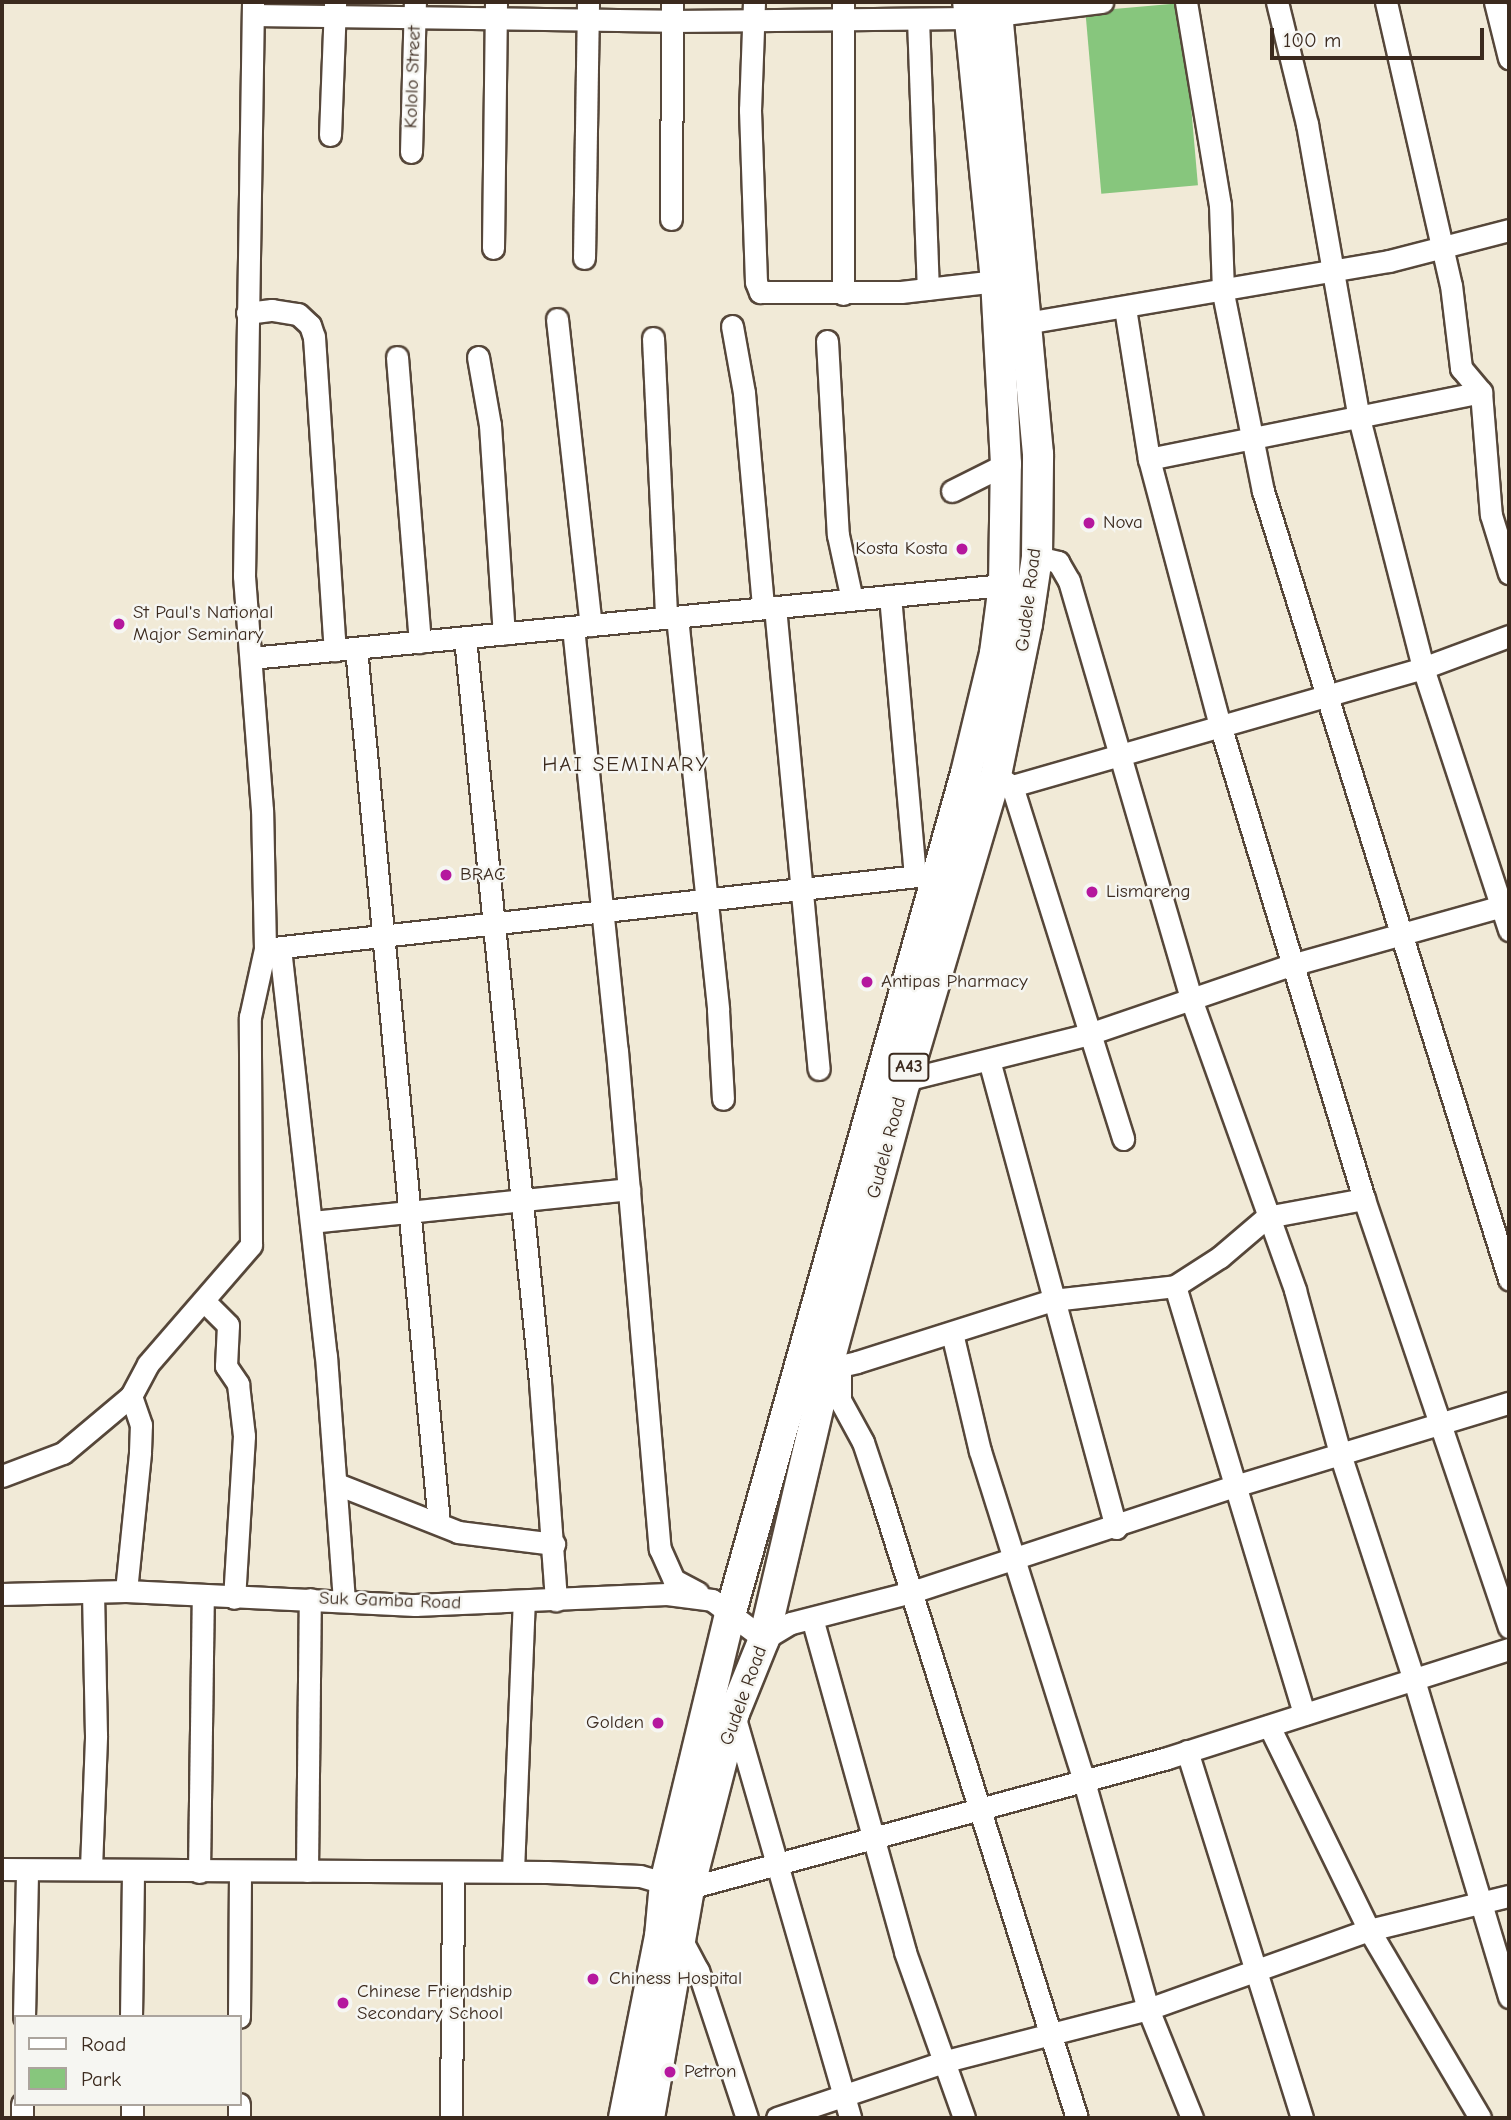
<!DOCTYPE html>
<html>
<head>
<meta charset="utf-8">
<style>
  body { margin:0 }
  #map { position:relative; width:1511px; height:2120px; overflow:hidden; background:#f1ead7; font-family:"Comic Neue",sans-serif }
  div>[style] { position:absolute }
  .green>* { inset:0; background:#87c67d; transform-origin:0 0 }
  .roads { filter:drop-shadow(2px 0 #56473a) drop-shadow(-2px 0 #56473a) drop-shadow(0 2px #56473a) drop-shadow(0 -2px #56473a) }
  .minor>* { height:21px; margin:-10.5px; padding:0 10.5px; transform-origin:10.5px; border-radius:10.5px; background:#fff }
  .highway>* { height:30px; margin:-15px; padding:0 15px; transform-origin:15px; border-radius:15px; background:#fff }
  .dots>* { width:19px; height:19px; translate:-50% -50%; box-sizing:border-box; border:4px solid #f6f6f2; border-radius:50% }
  span { translate:-50% -50%; white-space:nowrap; text-align:center; line-height:1.15; -webkit-text-stroke:5px #f6f6f2; paint-order:stroke }
  .shield-label span { padding:2px 5px; background:#f6f6f2; border:2px solid; border-radius:5px; -webkit-text-stroke-width:0 }
  .shield-label { font-size:18px; color:#3b2a1e; font-weight:700 }
  .street-label { font-size:19px; color:#3b2a1e }
  .poi-label { font-size:19px; color:#3b2a1e }
  .left { translate:0 -50%; text-align:left }
  .right { translate:-100% -50%; text-align:right }
  .neighbourhood-label { font-size:21px; color:#3b2a1e; letter-spacing:2px }
  .frame { position:absolute; inset:0; border:4px solid #3b2a1e; pointer-events:none }
  .legend { position:absolute; left:14px; top:2015px; width:228px; height:91px; box-sizing:border-box; background:#f6f6f2; border:2px solid #aba49d; margin:0; padding:9px 12px; list-style:none; font-size:21px; color:#3b2a1e }
  .legend li { display:flex; align-items:center; gap:14px; height:35px }
  .legend b { width:35px; border:2px solid #aba49d }
  .scale { position:absolute; left:1270px; top:28px; width:214px; height:32px; box-sizing:border-box; border:4px solid #3b2a1e; border-top:0; padding-left:9px; font-size:21px; line-height:24px; white-space:nowrap; color:#3b2a1e; -webkit-text-stroke:5px #f6f6f2; paint-order:stroke }
</style>
</head>
<body>
<div id="map">
  <div class="green">
    <div style="left:1182px;top:3px;width:183px;height:97px;rotate:85deg"></div>
  </div>
  <div class="roads">
    <div class="minor">
      <div style="left:754px;top:2px;width:108px;rotate:92.1deg"></div>
      <div style="left:750px;top:110px;width:172px;rotate:88deg"></div>
      <div style="left:756px;top:282px;width:11px;rotate:68deg"></div>
      <div style="left:760px;top:292px;width:141px"></div>
      <div style="left:901px;top:292px;width:96px;rotate:-6.6deg"></div>
      <div style="left:1186px;top:2px;width:206px;rotate:80.5deg"></div>
      <div style="left:1220px;top:205px;width:88px;rotate:88deg"></div>
      <div style="left:1223px;top:293px;width:202px;rotate:78.6deg"></div>
      <div style="left:1263px;top:491px;width:826px;rotate:72.66deg"></div>
      <div style="left:1277px;top:2px;width:126px;rotate:76.2deg"></div>
      <div style="left:1307px;top:124px;width:299px;rotate:80deg"></div>
      <div style="left:1359px;top:418px;width:258px;rotate:75.6deg"></div>
      <div style="left:1423px;top:668px;width:276px;rotate:71.8deg"></div>
      <div style="left:1386px;top:2px;width:290px;rotate:77.1deg"></div>
      <div style="left:1451px;top:285px;width:84px;rotate:83.1deg"></div>
      <div style="left:1461px;top:368px;width:31px;rotate:50deg"></div>
      <div style="left:1481px;top:392px;width:123px;rotate:85.4deg"></div>
      <div style="left:1491px;top:515px;width:61px;rotate:72.8deg"></div>
      <div style="left:1495px;top:2px;width:58px;rotate:76deg"></div>
      <div style="left:253px;top:15px;width:419px;rotate:0.8deg"></div>
      <div style="left:672px;top:21px;width:298px;rotate:-0.6deg"></div>
      <div style="left:997px;top:15px;width:106px;rotate:-7.1deg"></div>
      <div style="left:918px;top:19px;width:270px;rotate:87.9deg"></div>
      <div style="left:330px;top:135px;width:133px;rotate:-87.8deg"></div>
      <div style="left:411px;top:152px;width:150px;rotate:-88.5deg"></div>
      <div style="left:671px;top:219px;width:217px;rotate:-89.7deg"></div>
      <div style="left:493px;top:248px;width:246px;rotate:-89.3deg"></div>
      <div style="left:584px;top:258px;width:256px;rotate:-89.1deg"></div>
      <div style="left:843px;top:294px;width:292px;rotate:-90deg"></div>
      <div style="left:1125px;top:308px;width:153px;rotate:81deg"></div>
      <div style="left:1149px;top:459px;width:275px;rotate:75.1deg"></div>
      <div style="left:1220px;top:725px;width:495px;rotate:73.1deg"></div>
      <div style="left:1364px;top:1199px;width:452px;rotate:71.3deg"></div>
      <div style="left:247px;top:313px;width:25px;rotate:-7deg"></div>
      <div style="left:272px;top:310px;width:26px;rotate:9deg"></div>
      <div style="left:298px;top:314px;width:16px;rotate:43deg"></div>
      <div style="left:310px;top:325px;width:13px;rotate:72deg"></div>
      <div style="left:314px;top:337px;width:314px;rotate:86.2deg"></div>
      <div style="left:557px;top:319px;width:308px;rotate:83.7deg"></div>
      <div style="left:1026px;top:323px;width:368px;rotate:-9.7deg"></div>
      <div style="left:1389px;top:261px;width:124px;rotate:-14.5deg"></div>
      <div style="left:732px;top:326px;width:68px;rotate:79.8deg"></div>
      <div style="left:744px;top:393px;width:216px;rotate:84.9deg"></div>
      <div style="left:653px;top:338px;width:280px;rotate:87.3deg"></div>
      <div style="left:827px;top:341px;width:194px;rotate:86.8deg"></div>
      <div style="left:838px;top:535px;width:66px;rotate:77.8deg"></div>
      <div style="left:397px;top:357px;width:286px;rotate:85.4deg"></div>
      <div style="left:478px;top:357px;width:69px;rotate:80deg"></div>
      <div style="left:490px;top:425px;width:209px;rotate:86.2deg"></div>
      <div style="left:1149px;top:459px;width:339px;rotate:-11.4deg"></div>
      <div style="left:952px;top:491px;width:60px;rotate:-26.6deg"></div>
      <div style="left:1037px;top:557px;width:22px;rotate:13deg"></div>
      <div style="left:1058px;top:562px;width:22px;rotate:60deg"></div>
      <div style="left:1069px;top:581px;width:435px;rotate:73.7deg"></div>
      <div style="left:1191px;top:999px;width:309px;rotate:70.3deg"></div>
      <div style="left:1295px;top:1290px;width:173px;rotate:74.6deg"></div>
      <div style="left:1341px;top:1457px;width:235px;rotate:71.9deg"></div>
      <div style="left:1414px;top:1680px;width:331px;rotate:73.3deg"></div>
      <div style="left:890px;top:596px;width:281px;rotate:84.9deg"></div>
      <div style="left:775px;top:607px;width:464px;rotate:84.6deg"></div>
      <div style="left:677px;top:617px;width:395px;rotate:84deg"></div>
      <div style="left:718px;top:1010px;width:89px;rotate:86.8deg"></div>
      <div style="left:573px;top:627px;width:426px;rotate:84.1deg"></div>
      <div style="left:617px;top:1051px;width:500px;rotate:85.1deg"></div>
      <div style="left:660px;top:1549px;width:34px;rotate:66deg"></div>
      <div style="left:674px;top:1580px;width:27px;rotate:28deg"></div>
      <div style="left:465px;top:638px;width:748px;rotate:84.24deg"></div>
      <div style="left:540px;top:1382px;width:219px;rotate:85.8deg"></div>
      <div style="left:356px;top:648px;width:879px;rotate:84.58deg"></div>
      <div style="left:251px;top:658px;width:757px;rotate:-5.54deg"></div>
      <div style="left:996px;top:775px;width:19px;rotate:35deg"></div>
      <div style="left:1012px;top:786px;width:428px;rotate:-16deg"></div>
      <div style="left:1423px;top:668px;width:92px;rotate:-20.4deg"></div>
      <div style="left:1012px;top:786px;width:370px;rotate:72.5deg"></div>
      <div style="left:280px;top:948px;width:411px;rotate:83.6deg"></div>
      <div style="left:326px;top:1356px;width:244px;rotate:85.8deg"></div>
      <div style="left:265px;top:949px;width:675px;rotate:-6.38deg"></div>
      <div style="left:989px;top:1060px;width:485px;rotate:74.8deg"></div>
      <div style="left:893px;top:1083px;width:202px;rotate:-14deg"></div>
      <div style="left:1089px;top:1034px;width:213px;rotate:-18.9deg"></div>
      <div style="left:1291px;top:965px;width:226px;rotate:-15.6deg"></div>
      <div style="left:311px;top:1222px;width:320px;rotate:-5.9deg"></div>
      <div style="left:1175px;top:1286px;width:447px;rotate:73.2deg"></div>
      <div style="left:204px;top:1301px;width:34px;rotate:45deg"></div>
      <div style="left:228px;top:1325px;width:41px;rotate:92.8deg"></div>
      <div style="left:226px;top:1366px;width:22px;rotate:56deg"></div>
      <div style="left:238px;top:1384px;width:52px;rotate:83.4deg"></div>
      <div style="left:244px;top:1436px;width:162px;rotate:93.5deg"></div>
      <div style="left:952px;top:1333px;width:121px;rotate:76.7deg"></div>
      <div style="left:980px;top:1451px;width:343px;rotate:72.5deg"></div>
      <div style="left:1083px;top:1778px;width:240px;rotate:74.3deg"></div>
      <div style="left:1148px;top:2009px;width:118px;rotate:68deg"></div>
      <div style="left:829px;top:1361px;width:12px;rotate:24deg"></div>
      <div style="left:840px;top:1366px;width:17px;rotate:-13deg"></div>
      <div style="left:857px;top:1362px;width:206px;rotate:-17.6deg"></div>
      <div style="left:1053px;top:1300px;width:123px;rotate:-6.5deg"></div>
      <div style="left:1175px;top:1286px;width:54px;rotate:-32.8deg"></div>
      <div style="left:1220px;top:1257px;width:62px;rotate:-40.4deg"></div>
      <div style="left:1267px;top:1217px;width:99px;rotate:-10.5deg"></div>
      <div style="left:840px;top:1366px;width:34px;rotate:90deg"></div>
      <div style="left:840px;top:1400px;width:48px;rotate:61.3deg"></div>
      <div style="left:863px;top:1442px;width:54px;rotate:71.6deg"></div>
      <div style="left:880px;top:1493px;width:655px;rotate:72.51deg"></div>
      <div style="left:2px;top:1476px;width:65px;rotate:-20.7deg"></div>
      <div style="left:63px;top:1453px;width:89px;rotate:-40deg"></div>
      <div style="left:131px;top:1396px;width:36px;rotate:-62deg"></div>
      <div style="left:148px;top:1364px;width:157px;rotate:-49.1deg"></div>
      <div style="left:251px;top:1245px;width:228px;rotate:-90.3deg"></div>
      <div style="left:250px;top:1017px;width:70px;rotate:-77.6deg"></div>
      <div style="left:265px;top:949px;width:139px;rotate:-91.2deg"></div>
      <div style="left:262px;top:810px;width:235px;rotate:-94.4deg"></div>
      <div style="left:244px;top:576px;width:574px;rotate:-89.1deg"></div>
      <div style="left:337px;top:1484px;width:130px;rotate:21.6deg"></div>
      <div style="left:458px;top:1532px;width:97px;rotate:7.1deg"></div>
      <div style="left:126px;top:1591px;width:140px;rotate:-84.2deg"></div>
      <div style="left:140px;top:1452px;width:27px;rotate:-88deg"></div>
      <div style="left:141px;top:1425px;width:31px;rotate:-109deg"></div>
      <div style="left:2px;top:1594px;width:124px;rotate:-1.4deg"></div>
      <div style="left:126px;top:1591px;width:289px;rotate:2.8deg"></div>
      <div style="left:415px;top:1605px;width:252px;rotate:-2.5deg"></div>
      <div style="left:667px;top:1594px;width:45px;rotate:7.6deg"></div>
      <div style="left:712px;top:1600px;width:65px;rotate:36.9deg"></div>
      <div style="left:764px;top:1639px;width:31px;rotate:-31deg"></div>
      <div style="left:791px;top:1623px;width:125px;rotate:-14.4deg"></div>
      <div style="left:912px;top:1592px;width:340px;rotate:-18.2deg"></div>
      <div style="left:1235px;top:1486px;width:286px;rotate:-16.9deg"></div>
      <div style="left:812px;top:1618px;width:347px;rotate:74.4deg"></div>
      <div style="left:905px;top:1952px;width:176px;rotate:70.4deg"></div>
      <div style="left:734px;top:1715px;width:419px;rotate:73.9deg"></div>
      <div style="left:1269px;top:1726px;width:227px;rotate:63.9deg"></div>
      <div style="left:1369px;top:1930px;width:218px;rotate:59.4deg"></div>
      <div style="left:1187px;top:1751px;width:385px;rotate:72.6deg"></div>
      <div style="left:91px;top:1868px;width:133px;rotate:-87.8deg"></div>
      <div style="left:96px;top:1735px;width:143px;rotate:-91.2deg"></div>
      <div style="left:2px;top:1869px;width:545px;rotate:0.32deg"></div>
      <div style="left:547px;top:1872px;width:93px;rotate:2.5deg"></div>
      <div style="left:640px;top:1876px;width:26px;rotate:16deg"></div>
      <div style="left:307px;top:1871px;width:272px;rotate:-89.4deg"></div>
      <div style="left:513px;top:1871px;width:270px;rotate:-87.7deg"></div>
      <div style="left:199px;top:1872px;width:276px;rotate:-89.2deg"></div>
      <div style="left:689px;top:1888px;width:495px;rotate:-15.2deg"></div>
      <div style="left:1167px;top:1758px;width:359px;rotate:-17.7deg"></div>
      <div style="left:679px;top:1935px;width:40px;rotate:62deg"></div>
      <div style="left:698px;top:1970px;width:156px;rotate:71.7deg"></div>
      <div style="left:24px;top:2017px;width:147px;rotate:-88.8deg"></div>
      <div style="left:131px;top:2017px;width:145px;rotate:-89.2deg"></div>
      <div style="left:239px;top:2017px;width:144px;rotate:-89.6deg"></div>
      <div style="left:132px;top:2104px;width:14px;rotate:90deg"></div>
      <div style="left:22px;top:2118px;width:14px;rotate:-90deg"></div>
      <div style="left:239px;top:2118px;width:14px;rotate:-90deg"></div>
      <div style="left:451px;top:2118px;width:244px;rotate:-89.5deg"></div>
      <div style="left:777px;top:2118px;width:178px;rotate:-18.6deg"></div>
      <div style="left:946px;top:2061px;width:209px;rotate:-14.4deg"></div>
      <div style="left:1148px;top:2009px;width:235px;rotate:-19.7deg"></div>
      <div style="left:1369px;top:1930px;width:144px;rotate:-13.7deg"></div>
    </div>
    <div class="highway">
      <div style="left:624px;top:2118px;width:185px;rotate:-78.8deg"></div>
      <div style="left:660px;top:1937px;width:54px;rotate:-84.7deg"></div>
      <div style="left:665px;top:1883px;width:276px;rotate:-76.4deg"></div>
      <div style="left:730px;top:1615px;width:874px;rotate:-74.34deg"></div>
      <div style="left:966px;top:773px;width:123px;rotate:-76.4deg"></div>
      <div style="left:995px;top:653px;width:69px;rotate:-82.5deg"></div>
      <div style="left:1004px;top:585px;width:121px;rotate:-89.1deg"></div>
      <div style="left:1006px;top:464px;width:183px;rotate:-93.1deg"></div>
      <div style="left:996px;top:281px;width:280px;rotate:-95.7deg"></div>
      <div style="left:649px;top:2118px;width:233px;rotate:-80.1deg"></div>
      <div style="left:689px;top:1888px;width:181px;rotate:-75.6deg"></div>
      <div style="left:734px;top:1713px;width:80px;rotate:-67.9deg"></div>
      <div style="left:764px;top:1639px;width:285px;rotate:-76.8deg"></div>
      <div style="left:829px;top:1361px;width:289px;rotate:-74.8deg"></div>
      <div style="left:905px;top:1082px;width:320px;rotate:-73.5deg"></div>
      <div style="left:996px;top:775px;width:154px;rotate:-78.4deg"></div>
      <div style="left:1027px;top:624px;width:68px;rotate:-81.5deg"></div>
      <div style="left:1037px;top:557px;width:103px;rotate:-89.4deg"></div>
      <div style="left:1038px;top:454px;width:454px;rotate:-95.3deg"></div>
    </div>
  </div>
  <div class="dots">
    <div style="left:1089px;top:523px;background:#b5179e"></div>
    <div style="left:962px;top:549px;background:#b5179e"></div>
    <div style="left:119px;top:624px;background:#b5179e"></div>
    <div style="left:446px;top:875px;background:#b5179e"></div>
    <div style="left:1092px;top:892px;background:#b5179e"></div>
    <div style="left:867px;top:982px;background:#b5179e"></div>
    <div style="left:658px;top:1723px;background:#b5179e"></div>
    <div style="left:593px;top:1979px;background:#b5179e"></div>
    <div style="left:343px;top:2003px;background:#b5179e"></div>
    <div style="left:670px;top:2072px;background:#b5179e"></div>
  </div>
  <div class="shield-label">
    <span style="left:909px;top:1067px">A43</span>
  </div>
  <div class="street-label">
    <span style="left:413px;top:77px;rotate:-88deg">Kololo Street</span>
    <span style="left:1029px;top:600px;rotate:-83deg">Gudele Road</span>
    <span style="left:887px;top:1148px;rotate:-75deg">Gudele Road</span>
    <span style="left:390px;top:1601px;rotate:2deg">Suk Gamba Road</span>
    <span style="left:744px;top:1696px;rotate:-70deg">Gudele Road</span>
  </div>
  <div class="poi-label">
    <span class="left" style="left:1103px;top:523px">Nova</span>
    <span class="right" style="left:948px;top:549px">Kosta Kosta</span>
    <span class="left" style="left:133px;top:624px">St Paul's National<br>Major Seminary</span>
    <span class="left" style="left:460px;top:875px">BRAC</span>
    <span class="left" style="left:1106px;top:892px">Lismareng</span>
    <span class="left" style="left:881px;top:982px">Antipas Pharmacy</span>
    <span class="right" style="left:644px;top:1723px">Golden</span>
    <span class="left" style="left:609px;top:1979px">Chiness Hospital</span>
    <span class="left" style="left:357px;top:2003px">Chinese Friendship<br>Secondary School</span>
    <span class="left" style="left:684px;top:2072px">Petron</span>
  </div>
  <div class="neighbourhood-label">
    <span style="left:626px;top:764px">HAI SEMINARY</span>
  </div>
  <div class="frame"></div>
  <ul class="legend">
  <li><b style="height:9px;background:#fff"></b>Road</li>
  <li><b style="height:19px;background:#87c67d"></b>Park</li>
  </ul>
  <div class="scale">100 m</div>
</div>
</body>
</html>
